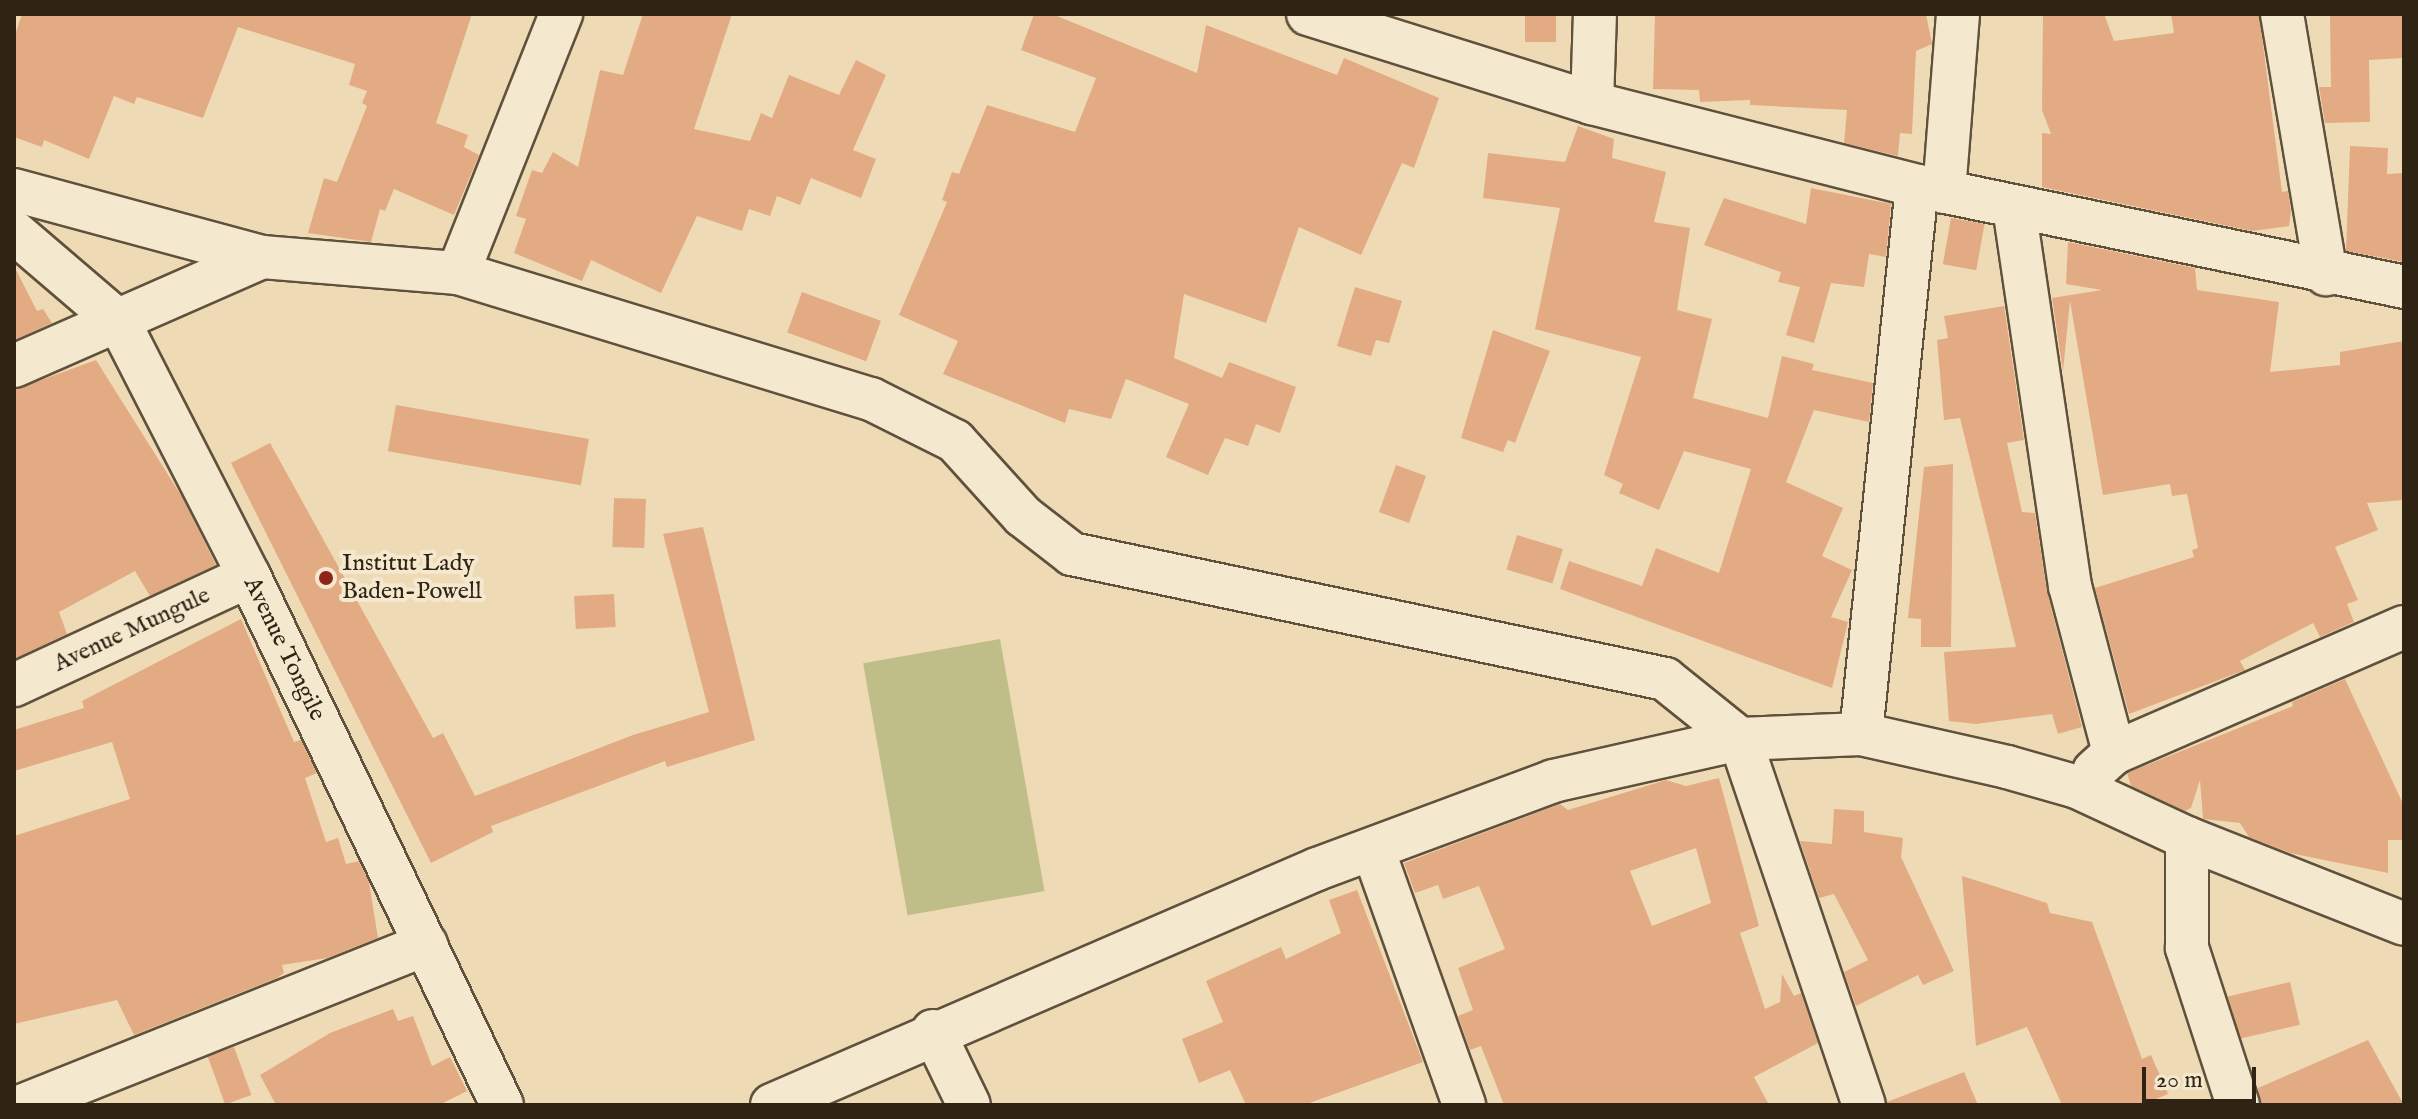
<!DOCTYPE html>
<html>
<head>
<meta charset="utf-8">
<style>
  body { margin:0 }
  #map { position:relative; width:2418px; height:1119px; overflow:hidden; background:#eedbb5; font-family:"IM FELL English",serif }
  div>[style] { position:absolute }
  .green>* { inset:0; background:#bfbe89; transform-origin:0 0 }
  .building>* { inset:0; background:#e3ab84; transform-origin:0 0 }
  .roads { filter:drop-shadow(2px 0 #5f513c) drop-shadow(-2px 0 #5f513c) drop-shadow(0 2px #5f513c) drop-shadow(0 -2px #5f513c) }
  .minor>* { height:42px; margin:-21px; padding:0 21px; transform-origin:21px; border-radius:21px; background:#f4e8cf }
  .dots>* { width:22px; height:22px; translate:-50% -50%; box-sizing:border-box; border:4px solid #f4e8cf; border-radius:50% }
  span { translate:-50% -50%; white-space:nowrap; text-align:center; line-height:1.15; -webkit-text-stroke:8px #f4e8cf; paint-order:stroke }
  .poi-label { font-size:24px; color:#2f2314 }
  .left { translate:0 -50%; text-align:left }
  .street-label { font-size:24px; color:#2f2314 }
  .frame { position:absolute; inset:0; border:16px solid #2f2314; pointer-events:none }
  .scale { position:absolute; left:2142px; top:1067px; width:114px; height:36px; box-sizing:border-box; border:4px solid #2f2314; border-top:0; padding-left:10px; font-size:24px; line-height:28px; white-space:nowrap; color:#2f2314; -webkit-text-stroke:6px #f4e8cf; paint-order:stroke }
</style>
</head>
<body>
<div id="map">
  <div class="green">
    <div style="left:1000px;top:639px;width:256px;height:139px;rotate:80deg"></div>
  </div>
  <div class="building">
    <div style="clip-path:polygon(22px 14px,472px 14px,436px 123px,468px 135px,464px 147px,479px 155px,454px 215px,394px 189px,385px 211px,380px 209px,371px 242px,308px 233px,324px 178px,337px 182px,367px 106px,362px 103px,367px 91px,349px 85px,355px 64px,238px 27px,203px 118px,137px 97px,134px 104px,114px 96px,89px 159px,44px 140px,42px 147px,14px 137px,14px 38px)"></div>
    <div style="clip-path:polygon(643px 14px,732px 14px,694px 129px,750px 141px,761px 113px,772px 118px,789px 75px,839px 95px,856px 60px,886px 75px,853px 150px,876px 159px,861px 198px,811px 178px,800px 205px,777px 196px,770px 216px,749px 209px,742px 231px,697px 216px,661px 293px,591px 260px,582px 281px,514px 253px,526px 219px,516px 216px,532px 170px,542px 173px,553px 152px,578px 167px,600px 70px,623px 75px)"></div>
    <div style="clip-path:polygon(1034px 14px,1052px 14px,1197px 73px,1206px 25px,1337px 75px,1344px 58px,1439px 98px,1414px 168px,1402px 163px,1361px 255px,1299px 227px,1266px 323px,1184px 294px,1174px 358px,1222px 378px,1229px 362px,1296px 387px,1280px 433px,1256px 424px,1248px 446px,1225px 438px,1208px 475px,1166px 457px,1189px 404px,1126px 379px,1111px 419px,1069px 409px,1065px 423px,943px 374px,958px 341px,899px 315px,947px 202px,942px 200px,952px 172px,959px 174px,987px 105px,1075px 132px,1096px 78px,1021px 50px)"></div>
    <div style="left:1525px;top:14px;width:31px;height:28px"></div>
    <div style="clip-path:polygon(1655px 14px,1926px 14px,1932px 44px,1916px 51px,1912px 134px,1900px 133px,1898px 156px,1844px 143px,1847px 110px,1750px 105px,1750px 100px,1700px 102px,1699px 90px,1653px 89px)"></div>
    <div style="clip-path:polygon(2043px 14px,2104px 14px,2114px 41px,2174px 33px,2171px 14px,2259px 14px,2282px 192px,2288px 191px,2291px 211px,2289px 226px,2252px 231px,2042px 187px,2042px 133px,2051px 134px,2042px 110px)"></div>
    <div style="clip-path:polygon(2330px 14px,2404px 14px,2404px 58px,2369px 60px,2370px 122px,2325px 123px,2319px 87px,2331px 87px)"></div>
    <div style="clip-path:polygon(1578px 126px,1614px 139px,1612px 158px,1666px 172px,1654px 222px,1690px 228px,1677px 310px,1712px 319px,1693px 398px,1768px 418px,1782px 356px,1814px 364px,1812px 370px,1873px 383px,1869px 422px,1814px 410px,1786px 482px,1843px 508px,1822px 556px,1852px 570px,1831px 617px,1848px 622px,1832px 688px,1560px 589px,1569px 561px,1642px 586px,1656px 548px,1719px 573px,1751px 469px,1684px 451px,1659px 510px,1619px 493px,1623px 484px,1604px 475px,1641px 357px,1535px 329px,1560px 208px,1483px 198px,1488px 153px,1565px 162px)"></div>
    <div style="clip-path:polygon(2350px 146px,2388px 148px,2387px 174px,2404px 173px,2404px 262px,2346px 251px)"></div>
    <div style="clip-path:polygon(1811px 188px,1891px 204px,1886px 257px,1869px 254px,1864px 287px,1831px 283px,1814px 343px,1786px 335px,1800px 287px,1778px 282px,1781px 272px,1704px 245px,1724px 198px,1806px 224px)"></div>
    <div style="left:1951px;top:218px;width:34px;height:47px;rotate:10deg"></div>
    <div style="clip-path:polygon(2068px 242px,2195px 268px,2197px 290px,2279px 302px,2270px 372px,2340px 365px,2340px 352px,2404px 341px,2404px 500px,2367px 503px,2378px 530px,2335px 547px,2358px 600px,2347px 604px,2354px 622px,2320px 637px,2313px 623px,2240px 661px,2245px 670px,2129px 714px,2095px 588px,2194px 557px,2192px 550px,2198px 548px,2187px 494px,2172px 496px,2170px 484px,2103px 495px,2070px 301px,2063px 371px,2052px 298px,2102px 290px,2066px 284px)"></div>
    <div style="clip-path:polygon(14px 266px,37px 311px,43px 309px,52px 323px,14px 340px)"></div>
    <div style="clip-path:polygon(1355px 287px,1402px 301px,1389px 343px,1376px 340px,1371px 356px,1337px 346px)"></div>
    <div style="left:802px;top:292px;width:84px;height:43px;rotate:20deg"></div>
    <div style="clip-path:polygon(2004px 306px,2024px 440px,2007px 443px,2022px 512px,2035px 513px,2047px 592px,2082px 727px,2058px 734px,2052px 714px,1976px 724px,1949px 721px,1944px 652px,2016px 647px,1960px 418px,1944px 420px,1937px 340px,1948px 338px,1944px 316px)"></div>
    <div style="clip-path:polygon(1493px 330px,1550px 351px,1515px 443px,1508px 440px,1503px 452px,1461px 438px)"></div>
    <div style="clip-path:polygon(96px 360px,182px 497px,216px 565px,150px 596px,135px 571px,59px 612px,67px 634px,14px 659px,14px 390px)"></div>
    <div style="left:396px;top:405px;width:196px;height:47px;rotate:10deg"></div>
    <div style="clip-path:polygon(270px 443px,433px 738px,443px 733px,475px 796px,633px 735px,709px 712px,663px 534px,703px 527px,755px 740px,667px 767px,665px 761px,491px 826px,493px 832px,431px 863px,231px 463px)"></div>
    <div style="clip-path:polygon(1953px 464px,1951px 647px,1921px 647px,1921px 619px,1908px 618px,1924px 467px)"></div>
    <div style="left:1396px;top:465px;width:32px;height:50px;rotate:20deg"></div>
    <div style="left:614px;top:498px;width:32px;height:49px;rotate:2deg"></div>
    <div style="left:1517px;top:535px;width:48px;height:36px;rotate:17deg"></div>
    <div style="left:614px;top:594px;width:33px;height:40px;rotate:87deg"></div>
    <div style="clip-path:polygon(241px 619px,294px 742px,301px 740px,317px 773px,305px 778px,326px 842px,338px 838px,346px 864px,359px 861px,369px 882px,378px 938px,327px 958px,282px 965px,284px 973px,277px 978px,134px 1035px,117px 1000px,14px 1024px,14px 836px,130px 799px,112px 742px,14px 771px,14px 730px,84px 708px,82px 701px)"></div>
    <div style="clip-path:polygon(2345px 679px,2404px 806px,2404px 840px,2388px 840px,2388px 873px,2290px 853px,2249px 837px,2240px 823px,2203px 819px,2200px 780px,2191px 808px,2185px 811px,2131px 786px,2127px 773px,2293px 706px,2292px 702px)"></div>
    <div style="clip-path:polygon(evenodd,1719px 778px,1759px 926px,1740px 933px,1765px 1009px,1780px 1002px,1782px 974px,1794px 996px,1801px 993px,1818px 1043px,1754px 1077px,1769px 1105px,1504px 1105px,1481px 1046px,1470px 1050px,1458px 1016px,1473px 1010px,1458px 968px,1505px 949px,1479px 886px,1443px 899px,1438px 885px,1415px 893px,1404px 863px,1560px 804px,1568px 810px,1666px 780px,1686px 786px,1719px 778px,1696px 848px,1711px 903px,1652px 926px,1630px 871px,1696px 848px)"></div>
    <div style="clip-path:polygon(1834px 809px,1864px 811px,1864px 832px,1903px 838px,1901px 857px,1954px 971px,1923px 985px,1918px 975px,1856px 1006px,1844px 972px,1868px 960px,1834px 894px,1819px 898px,1800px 841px,1832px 844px)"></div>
    <div style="clip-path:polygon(1962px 876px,2047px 903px,2050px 913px,2092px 922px,2142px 1059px,2151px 1055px,2168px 1094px,2141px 1105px,2062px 1105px,2027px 1027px,1976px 1046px)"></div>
    <div style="clip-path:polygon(1357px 890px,1423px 1062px,1304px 1105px,1246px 1105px,1230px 1070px,1199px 1083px,1182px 1039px,1223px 1022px,1206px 981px,1281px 947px,1286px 959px,1341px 933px,1329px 900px)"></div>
    <div style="left:2290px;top:982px;width:44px;height:64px;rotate:77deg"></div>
    <div style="clip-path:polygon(393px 1009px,398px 1021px,413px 1016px,432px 1066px,450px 1057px,467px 1091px,439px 1105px,276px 1105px,260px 1075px,330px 1033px)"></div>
    <div style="clip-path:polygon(2368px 1040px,2404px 1105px,2261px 1105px,2258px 1088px)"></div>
    <div style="left:234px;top:1047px;width:51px;height:28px;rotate:70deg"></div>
    <div style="clip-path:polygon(1964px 1072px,1978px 1105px,1887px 1105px,1887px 1102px)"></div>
  </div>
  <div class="roads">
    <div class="minor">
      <div style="left:1308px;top:14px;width:298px;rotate:17.4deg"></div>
      <div style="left:1592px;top:103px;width:335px;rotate:14.3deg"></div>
      <div style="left:1917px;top:186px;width:497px;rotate:11.7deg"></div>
      <div style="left:2282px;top:14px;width:264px;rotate:80.4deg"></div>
      <div style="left:1592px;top:103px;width:89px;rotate:-88.1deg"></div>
      <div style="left:14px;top:190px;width:257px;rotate:15.1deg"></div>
      <div style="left:262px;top:257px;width:197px;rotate:4.7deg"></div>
      <div style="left:458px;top:273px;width:432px;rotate:17deg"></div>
      <div style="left:871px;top:399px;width:94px;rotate:26.6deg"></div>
      <div style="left:955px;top:441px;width:101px;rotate:47.8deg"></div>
      <div style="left:1023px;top:516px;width:62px;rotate:37.8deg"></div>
      <div style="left:1072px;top:554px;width:606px;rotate:11.9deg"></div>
      <div style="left:1665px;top:679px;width:96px;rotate:38.7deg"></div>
      <div style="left:1740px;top:739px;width:121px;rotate:-2.4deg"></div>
      <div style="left:1861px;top:734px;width:150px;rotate:12.7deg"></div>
      <div style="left:2007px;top:767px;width:73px;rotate:15.9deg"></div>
      <div style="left:2077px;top:787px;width:121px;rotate:24.9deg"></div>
      <div style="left:2187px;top:838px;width:233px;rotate:21.6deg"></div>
      <div style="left:1944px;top:192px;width:179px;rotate:-85.5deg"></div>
      <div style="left:2014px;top:207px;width:383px;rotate:81.6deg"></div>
      <div style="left:2070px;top:586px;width:173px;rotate:75.2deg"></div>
      <div style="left:14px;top:232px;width:138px;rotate:40.6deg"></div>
      <div style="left:119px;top:322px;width:285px;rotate:62.9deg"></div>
      <div style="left:249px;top:576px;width:586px;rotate:64.44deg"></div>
      <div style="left:458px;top:273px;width:279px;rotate:-68.3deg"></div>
      <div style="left:14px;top:366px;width:271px;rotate:-23.7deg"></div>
      <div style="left:14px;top:685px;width:259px;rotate:-24.9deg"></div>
      <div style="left:1861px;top:734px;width:551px;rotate:-84.17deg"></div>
      <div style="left:2094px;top:771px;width:27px;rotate:-42deg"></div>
      <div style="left:2114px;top:753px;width:316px;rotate:-23.5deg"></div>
      <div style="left:2187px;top:838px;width:110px;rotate:90deg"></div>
      <div style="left:2187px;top:948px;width:165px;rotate:72deg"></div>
      <div style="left:1373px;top:849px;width:272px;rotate:70.4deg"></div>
      <div style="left:933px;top:1031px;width:82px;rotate:64.1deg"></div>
      <div style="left:24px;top:1105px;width:433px;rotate:-21.8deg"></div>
      <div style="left:772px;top:1105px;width:594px;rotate:-23.41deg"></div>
      <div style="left:1317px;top:869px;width:252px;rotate:-20.4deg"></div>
      <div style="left:1553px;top:781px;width:192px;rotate:-12.7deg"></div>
      <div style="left:1740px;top:739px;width:386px;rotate:71.3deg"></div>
    </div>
  </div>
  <div class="dots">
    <div style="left:326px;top:578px;background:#8f2418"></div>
  </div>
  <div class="poi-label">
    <span class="left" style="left:342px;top:578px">Institut Lady<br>Baden-Powell</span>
  </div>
  <div class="street-label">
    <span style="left:132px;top:630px;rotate:-25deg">Avenue Mungule</span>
    <span style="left:284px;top:649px;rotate:64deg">Avenue Tongile</span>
  </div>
  <div class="frame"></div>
  <div class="scale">20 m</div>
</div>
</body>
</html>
